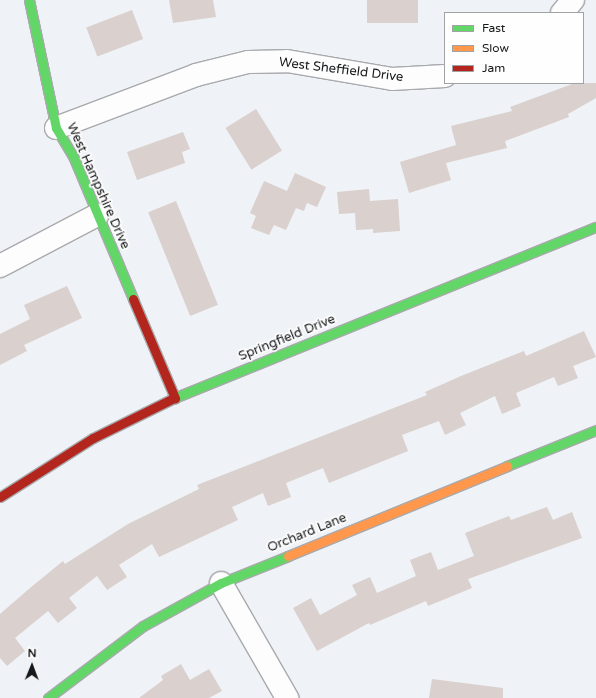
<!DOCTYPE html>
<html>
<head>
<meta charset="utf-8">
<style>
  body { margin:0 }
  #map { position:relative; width:596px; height:698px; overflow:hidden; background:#eff2f6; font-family:"Varela Round",sans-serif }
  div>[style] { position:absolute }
  .building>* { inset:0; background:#dad0cd; transform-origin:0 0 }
  .roads { filter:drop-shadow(1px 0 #a9aaad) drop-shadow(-1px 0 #a9aaad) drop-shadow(0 1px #a9aaad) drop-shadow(0 -1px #a9aaad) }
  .street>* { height:22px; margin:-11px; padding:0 11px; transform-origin:11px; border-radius:11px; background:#fdfdfe }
  .fast>* { height:9px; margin:-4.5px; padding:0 4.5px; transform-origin:4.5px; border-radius:4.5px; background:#63d668 }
  .slow>* { height:9px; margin:-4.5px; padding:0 4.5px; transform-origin:4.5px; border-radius:4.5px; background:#ff974d }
  .jam>* { height:9px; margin:-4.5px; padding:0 4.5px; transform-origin:4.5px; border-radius:4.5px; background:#b3261e }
  span { translate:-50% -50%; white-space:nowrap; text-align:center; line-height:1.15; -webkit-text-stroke:3.5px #fefefe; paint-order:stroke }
  .street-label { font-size:13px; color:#16181a }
  .legend { position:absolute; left:444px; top:12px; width:140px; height:72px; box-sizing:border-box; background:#fefefe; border:1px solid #a1a2a3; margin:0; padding:5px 7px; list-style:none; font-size:12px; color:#16181a }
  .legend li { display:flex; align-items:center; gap:8px; height:20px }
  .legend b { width:20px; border:1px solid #a1a2a3 }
  .north { position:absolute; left:12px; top:646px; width:40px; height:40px; -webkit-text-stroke:3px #fefefe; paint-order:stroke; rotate:1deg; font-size:11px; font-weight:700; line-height:16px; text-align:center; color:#16181a }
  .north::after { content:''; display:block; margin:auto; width:14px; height:18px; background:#16181a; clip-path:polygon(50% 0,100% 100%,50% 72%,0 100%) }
</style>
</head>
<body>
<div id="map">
  <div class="building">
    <div style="clip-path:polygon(169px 0,213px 0,216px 17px,173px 23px)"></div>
    <div style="left:367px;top:0;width:51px;height:23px"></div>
    <div style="left:132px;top:10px;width:31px;height:49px;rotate:69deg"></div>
    <div style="clip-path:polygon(575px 83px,596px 83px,596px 98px,568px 114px,569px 117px,505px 141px,507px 148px,446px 163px,451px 180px,409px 193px,400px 162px,456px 145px,451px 126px,512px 111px,510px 107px)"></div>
    <div style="left:256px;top:109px;width:49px;height:36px;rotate:58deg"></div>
    <div style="clip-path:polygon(183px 132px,190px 149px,182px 152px,185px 163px,137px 180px,127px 152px)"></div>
    <div style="clip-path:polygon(295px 173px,326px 187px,317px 207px,307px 203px,304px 211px,296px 208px,286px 230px,274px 225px,269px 235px,251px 228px,256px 216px,250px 213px,264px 181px,287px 191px)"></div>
    <div style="clip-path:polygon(369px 189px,370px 201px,398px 199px,400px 231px,373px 233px,373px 229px,356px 230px,355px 213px,339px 214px,337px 192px)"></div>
    <div style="left:176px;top:201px;width:112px;height:30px;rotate:68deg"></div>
    <div style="clip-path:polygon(67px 286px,82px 318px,24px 345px,27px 351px,0 365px,0 334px,30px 319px,24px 305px)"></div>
    <div style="clip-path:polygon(584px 331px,596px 357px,573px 366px,578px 378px,558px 386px,554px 377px,516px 393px,521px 406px,502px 414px,495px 396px,460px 413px,466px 425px,445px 435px,439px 421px,402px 435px,408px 451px,329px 483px,323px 468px,286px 483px,291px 497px,268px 506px,263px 493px,232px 507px,238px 520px,159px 557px,152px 544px,119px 565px,127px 577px,107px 590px,97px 576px,69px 598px,77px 608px,58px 623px,48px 611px,15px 638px,25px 651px,7px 666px,0 658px,0 614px,30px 588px,63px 561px,65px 564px,128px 524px,199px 489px,197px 485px,427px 395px,425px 392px,461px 376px,524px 351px,526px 356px)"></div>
    <div style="clip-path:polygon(547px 507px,553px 520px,572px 512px,582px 538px,468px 579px,472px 588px,428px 606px,426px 601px,370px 625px,369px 623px,317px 651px,293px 608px,311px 598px,320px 615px,357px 595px,352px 585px,370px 577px,377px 593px,416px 576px,410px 560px,431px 552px,438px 570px,474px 556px,465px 533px,509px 516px,511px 520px)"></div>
    <div style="clip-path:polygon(181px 664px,190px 680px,209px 669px,222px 691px,209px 698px,139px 698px,163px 680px,161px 676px)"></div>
    <div style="clip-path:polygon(432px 679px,503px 688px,503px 698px,429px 698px)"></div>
  </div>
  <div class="roads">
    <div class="street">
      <div style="left:562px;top:13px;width:17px;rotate:-50deg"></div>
      <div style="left:56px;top:128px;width:150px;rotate:-20.7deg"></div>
      <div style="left:196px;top:75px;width:54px;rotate:-14deg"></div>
      <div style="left:248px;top:62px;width:39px;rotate:-1deg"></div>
      <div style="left:287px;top:61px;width:107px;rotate:9.7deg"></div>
      <div style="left:392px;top:79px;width:53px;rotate:-3.2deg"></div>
      <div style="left:0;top:266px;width:110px;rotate:-27.7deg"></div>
      <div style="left:221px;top:583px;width:133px;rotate:60.1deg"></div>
    </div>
    <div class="fast">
      <div style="left:29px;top:0;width:131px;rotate:78.1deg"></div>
      <div style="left:56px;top:128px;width:33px;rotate:59deg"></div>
      <div style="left:73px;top:156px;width:155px;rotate:67.2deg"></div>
      <div style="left:174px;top:398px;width:455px;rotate:-22.1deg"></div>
      <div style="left:507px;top:466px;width:96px;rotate:-22deg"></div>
      <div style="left:48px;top:698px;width:119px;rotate:-37.2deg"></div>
      <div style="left:143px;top:626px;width:89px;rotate:-28.9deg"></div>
      <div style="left:221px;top:583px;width:72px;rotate:-21.9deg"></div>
    </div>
    <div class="slow">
      <div style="left:288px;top:556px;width:237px;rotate:-22.3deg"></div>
    </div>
    <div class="jam">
      <div style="left:133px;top:299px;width:108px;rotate:67deg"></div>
      <div style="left:0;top:497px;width:110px;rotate:-32.4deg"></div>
      <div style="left:93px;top:438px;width:90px;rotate:-26.3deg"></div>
    </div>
  </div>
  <div class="street-label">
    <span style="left:341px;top:70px;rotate:7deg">West Sheffield Drive</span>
    <span style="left:98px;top:186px;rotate:66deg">West Hampshire Drive</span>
    <span style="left:287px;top:338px;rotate:-22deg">Springfield Drive</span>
    <span style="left:307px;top:533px;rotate:-22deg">Orchard Lane</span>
  </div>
  <ul class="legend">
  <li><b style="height:5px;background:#63d668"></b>Fast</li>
  <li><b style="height:5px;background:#ff974d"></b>Slow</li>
  <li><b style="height:5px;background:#b3261e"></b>Jam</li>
  </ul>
  <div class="north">N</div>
</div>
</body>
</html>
